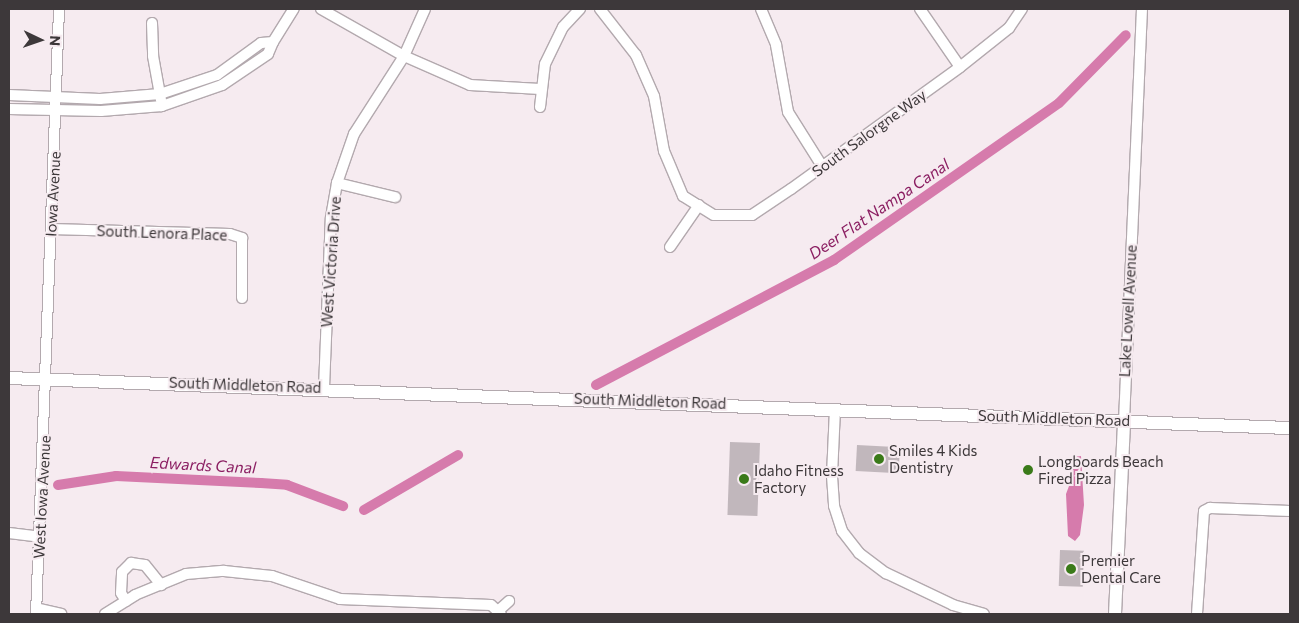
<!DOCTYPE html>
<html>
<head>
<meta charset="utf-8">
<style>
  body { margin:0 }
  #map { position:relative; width:1299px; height:623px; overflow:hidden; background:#f6ebf0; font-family:Commissioner,sans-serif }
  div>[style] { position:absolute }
  .water>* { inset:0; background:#d67bac }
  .canal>* { height:10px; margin:-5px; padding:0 5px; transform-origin:5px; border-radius:5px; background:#d67bac }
  .building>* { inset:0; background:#c1b7bc; transform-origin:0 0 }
  .roads { filter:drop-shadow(1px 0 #b3a9ae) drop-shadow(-1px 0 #b3a9ae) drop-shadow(0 1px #b3a9ae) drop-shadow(0 -1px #b3a9ae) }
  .minor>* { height:10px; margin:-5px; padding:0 5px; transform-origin:5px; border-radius:5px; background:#fff }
  .major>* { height:12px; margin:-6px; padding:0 6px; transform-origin:6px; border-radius:6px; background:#fff }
  .dots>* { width:14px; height:14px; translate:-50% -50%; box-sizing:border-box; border:2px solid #f6ebf0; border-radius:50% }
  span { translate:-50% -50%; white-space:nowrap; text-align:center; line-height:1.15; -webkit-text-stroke:4px #f6ebf0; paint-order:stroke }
  .street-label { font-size:15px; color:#3d383a }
  .poi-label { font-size:15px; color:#3d383a }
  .left { translate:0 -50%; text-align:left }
  .water-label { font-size:16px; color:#8b1f62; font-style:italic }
  .frame { position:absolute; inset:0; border:10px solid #3d383a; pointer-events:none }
  .north { position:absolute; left:15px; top:15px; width:50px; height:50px; -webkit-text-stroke:4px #f6ebf0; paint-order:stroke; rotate:93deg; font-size:14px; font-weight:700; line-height:20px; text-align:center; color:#3d383a }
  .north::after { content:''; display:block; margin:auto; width:18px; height:22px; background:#3d383a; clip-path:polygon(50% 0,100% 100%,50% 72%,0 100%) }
</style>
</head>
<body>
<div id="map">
  <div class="water">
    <div style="clip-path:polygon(1081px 456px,1084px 505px,1080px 535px,1075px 541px,1068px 536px,1066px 494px,1072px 478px,1073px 457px)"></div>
  </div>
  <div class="canal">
    <div style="left:596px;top:385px;width:269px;rotate:-27.7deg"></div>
    <div style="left:834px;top:260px;width:274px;rotate:-34.9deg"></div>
    <div style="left:1059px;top:103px;width:95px;rotate:-45.4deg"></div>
    <div style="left:58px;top:485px;width:59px;rotate:-8.8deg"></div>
    <div style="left:116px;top:476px;width:145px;rotate:2.8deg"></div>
    <div style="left:261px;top:483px;width:26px;rotate:4deg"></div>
    <div style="left:287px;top:485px;width:60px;rotate:20.6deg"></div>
    <div style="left:364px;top:510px;width:109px;rotate:-30.3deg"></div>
  </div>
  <div class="building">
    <div style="left:730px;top:442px;width:30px;height:73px;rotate:2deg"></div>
    <div style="left:857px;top:445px;width:43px;height:26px;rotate:3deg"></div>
    <div style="left:1060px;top:550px;width:24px;height:36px;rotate:2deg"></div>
  </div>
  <div class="roads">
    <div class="minor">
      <div style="left:321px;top:9px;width:95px;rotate:29.5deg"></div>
      <div style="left:404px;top:56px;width:72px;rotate:23.7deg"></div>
      <div style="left:470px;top:85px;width:70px;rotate:3.3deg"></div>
      <div style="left:600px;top:9px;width:58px;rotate:52deg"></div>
      <div style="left:636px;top:55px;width:45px;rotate:66.3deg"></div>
      <div style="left:654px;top:96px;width:56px;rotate:79.7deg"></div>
      <div style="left:664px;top:151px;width:49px;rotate:67.1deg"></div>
      <div style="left:683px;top:196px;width:36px;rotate:32deg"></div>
      <div style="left:714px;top:215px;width:38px"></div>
      <div style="left:752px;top:215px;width:47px;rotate:-33.7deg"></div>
      <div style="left:791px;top:189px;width:208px;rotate:-35.8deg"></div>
      <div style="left:960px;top:67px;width:63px;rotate:-38.5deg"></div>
      <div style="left:1009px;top:28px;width:23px;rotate:-56deg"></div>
      <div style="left:761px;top:9px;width:39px;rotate:67deg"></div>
      <div style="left:776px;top:45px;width:68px;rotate:79.8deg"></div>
      <div style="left:788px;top:112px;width:64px;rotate:57.8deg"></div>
      <div style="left:920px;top:9px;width:70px;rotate:55.4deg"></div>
      <div style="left:152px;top:23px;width:33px;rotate:88deg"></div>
      <div style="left:153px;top:56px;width:45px;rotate:79.7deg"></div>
      <div style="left:273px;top:42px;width:39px;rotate:-58deg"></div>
      <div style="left:9px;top:95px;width:91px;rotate:2.5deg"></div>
      <div style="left:100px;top:99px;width:60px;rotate:-4.8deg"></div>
      <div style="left:160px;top:94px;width:60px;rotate:-18.4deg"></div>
      <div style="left:217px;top:75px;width:54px;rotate:-36deg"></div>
      <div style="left:261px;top:43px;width:12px;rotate:-5deg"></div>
      <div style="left:273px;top:42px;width:13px;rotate:113deg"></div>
      <div style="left:268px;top:54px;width:55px;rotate:146deg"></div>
      <div style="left:222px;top:85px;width:64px;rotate:160.7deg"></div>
      <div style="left:162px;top:106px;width:61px;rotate:175.3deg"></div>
      <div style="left:101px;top:111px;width:92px;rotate:-178.8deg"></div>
      <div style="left:540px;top:107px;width:43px;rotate:-83.4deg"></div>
      <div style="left:545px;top:64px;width:41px;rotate:-64.1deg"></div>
      <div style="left:563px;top:27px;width:25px;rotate:-47deg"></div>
      <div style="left:337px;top:183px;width:60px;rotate:13.6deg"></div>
      <div style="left:51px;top:229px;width:179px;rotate:1.6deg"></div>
      <div style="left:230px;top:234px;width:13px;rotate:18deg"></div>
      <div style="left:242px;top:238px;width:60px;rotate:90deg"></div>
      <div style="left:670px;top:247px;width:51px;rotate:-55.4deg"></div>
      <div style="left:324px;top:388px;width:171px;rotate:-87.7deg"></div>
      <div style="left:331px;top:217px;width:35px;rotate:-80deg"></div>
      <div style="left:337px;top:183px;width:52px;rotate:-70.9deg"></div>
      <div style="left:354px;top:134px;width:93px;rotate:-57.3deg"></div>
      <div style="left:404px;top:56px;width:51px;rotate:-65.9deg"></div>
      <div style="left:835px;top:409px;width:67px;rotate:92.6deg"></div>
      <div style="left:832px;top:476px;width:30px;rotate:86deg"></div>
      <div style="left:834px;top:506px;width:26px;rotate:72deg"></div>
      <div style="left:842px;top:531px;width:28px;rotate:52deg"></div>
      <div style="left:859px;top:553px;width:34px;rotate:37deg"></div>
      <div style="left:886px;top:573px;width:74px;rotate:25.5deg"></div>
      <div style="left:953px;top:605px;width:32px;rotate:16deg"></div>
      <div style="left:1124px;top:421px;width:412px;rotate:-87.5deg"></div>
      <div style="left:9px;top:533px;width:31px;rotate:7deg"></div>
      <div style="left:126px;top:601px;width:9px;rotate:-122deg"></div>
      <div style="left:121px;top:593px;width:21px;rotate:-87deg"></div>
      <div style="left:122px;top:572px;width:13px;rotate:-45deg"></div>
      <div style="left:131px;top:563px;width:14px;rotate:8deg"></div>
      <div style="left:145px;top:565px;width:26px;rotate:51deg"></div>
      <div style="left:36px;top:608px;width:26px;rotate:13deg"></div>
      <div style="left:498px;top:611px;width:15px;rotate:-42deg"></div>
      <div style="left:36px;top:614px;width:605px;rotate:-87.82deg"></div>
      <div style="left:105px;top:614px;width:36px;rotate:-32deg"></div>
      <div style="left:135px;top:595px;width:55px;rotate:-22.4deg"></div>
      <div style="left:186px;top:574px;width:38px;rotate:-5deg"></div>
      <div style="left:224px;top:571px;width:48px;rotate:5.9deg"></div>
      <div style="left:272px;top:576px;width:72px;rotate:18.7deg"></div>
      <div style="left:340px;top:599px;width:151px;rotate:2.3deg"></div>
      <div style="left:491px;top:605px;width:13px;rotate:42deg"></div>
      <div style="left:1197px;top:614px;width:103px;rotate:-86.1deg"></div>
      <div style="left:1204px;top:511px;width:7px;rotate:-27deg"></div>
      <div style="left:1210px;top:508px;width:80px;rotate:2.1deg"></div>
    </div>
    <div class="major">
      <div style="left:9px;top:378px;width:1282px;rotate:2.24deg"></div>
      <div style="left:1115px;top:614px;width:193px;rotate:-87.3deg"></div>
    </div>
  </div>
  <div class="dots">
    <div style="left:879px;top:459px;background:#3a7a19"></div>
    <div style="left:1028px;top:470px;background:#3a7a19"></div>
    <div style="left:744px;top:479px;background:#3a7a19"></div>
    <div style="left:1071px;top:569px;background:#3a7a19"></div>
  </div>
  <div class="street-label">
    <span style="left:869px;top:133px;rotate:-36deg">South Salorgne Way</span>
    <span style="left:53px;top:194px;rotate:-87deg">Iowa Avenue</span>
    <span style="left:162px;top:233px;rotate:2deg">South Lenora Place</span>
    <span style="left:331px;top:262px;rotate:-86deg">West Victoria Drive</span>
    <span style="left:1128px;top:311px;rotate:-87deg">Lake Lowell Avenue</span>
    <span style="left:245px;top:385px;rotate:2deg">South Middleton Road</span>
    <span style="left:650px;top:401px;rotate:2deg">South Middleton Road</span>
    <span style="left:1054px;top:418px;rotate:2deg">South Middleton Road</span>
    <span style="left:42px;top:497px;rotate:-87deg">West Iowa Avenue</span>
  </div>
  <div class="poi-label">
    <span class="left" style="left:889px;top:459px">Smiles 4 Kids<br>Dentistry</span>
    <span class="left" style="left:1038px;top:470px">Longboards Beach<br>Fired Pizza</span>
    <span class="left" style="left:754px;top:479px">Idaho Fitness<br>Factory</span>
    <span class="left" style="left:1081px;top:569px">Premier<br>Dental Care</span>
  </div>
  <div class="water-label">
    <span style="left:879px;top:209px;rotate:-34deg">Deer Flat Nampa Canal</span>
    <span style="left:203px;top:465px;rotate:3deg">Edwards Canal</span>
  </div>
  <div class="frame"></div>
  <div class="north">N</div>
</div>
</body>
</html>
